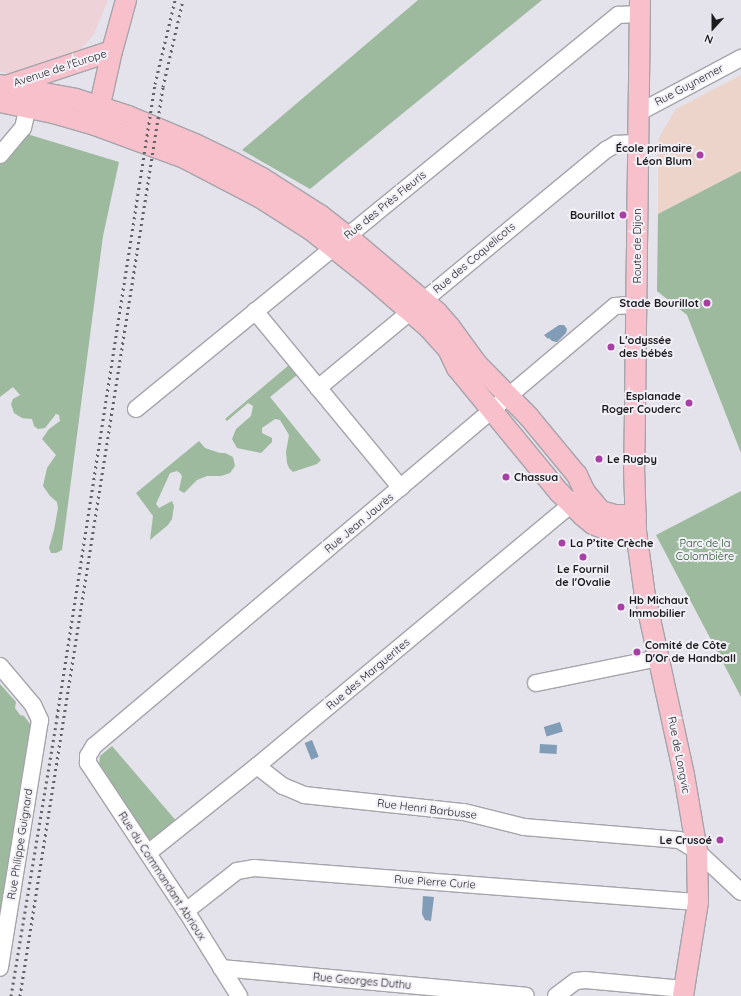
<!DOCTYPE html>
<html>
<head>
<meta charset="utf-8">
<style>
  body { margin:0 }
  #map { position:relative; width:741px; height:996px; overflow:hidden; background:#e4e2ea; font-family:Quicksand,sans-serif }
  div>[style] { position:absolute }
  .industrial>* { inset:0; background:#edd2d7 }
  .education>* { inset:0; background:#ecd4cb }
  .green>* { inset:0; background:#9dba9f }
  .water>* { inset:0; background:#809cb6; transform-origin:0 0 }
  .roads { filter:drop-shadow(1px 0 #a6a4ab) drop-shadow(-1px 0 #a6a4ab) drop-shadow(0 1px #a6a4ab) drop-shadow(0 -1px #a6a4ab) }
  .minor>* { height:16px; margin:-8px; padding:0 8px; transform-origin:8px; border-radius:8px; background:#fff }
  .major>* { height:20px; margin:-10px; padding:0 10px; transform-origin:10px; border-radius:10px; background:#f7c0cb }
  .rail>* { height:3px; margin-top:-1.5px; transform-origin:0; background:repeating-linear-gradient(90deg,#626165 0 2px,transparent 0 6px) }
  .dots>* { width:11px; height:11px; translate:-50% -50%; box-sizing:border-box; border:2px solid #f2f0f7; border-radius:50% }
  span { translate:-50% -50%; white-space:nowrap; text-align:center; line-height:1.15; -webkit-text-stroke:4px #f2f0f7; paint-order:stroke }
  .street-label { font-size:11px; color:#1c1b1e }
  .poi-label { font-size:11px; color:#1c1b1e; font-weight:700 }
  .right { translate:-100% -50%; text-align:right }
  .left { translate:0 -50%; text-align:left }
  .park-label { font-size:11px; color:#26522c }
  .north { position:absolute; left:693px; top:8px; width:40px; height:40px; -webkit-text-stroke:3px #f2f0f7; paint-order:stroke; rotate:201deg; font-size:11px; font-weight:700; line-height:16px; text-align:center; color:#1c1b1e }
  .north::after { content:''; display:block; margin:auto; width:14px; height:18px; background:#1c1b1e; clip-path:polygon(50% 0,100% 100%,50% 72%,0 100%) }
</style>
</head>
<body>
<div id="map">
  <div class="industrial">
    <div style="clip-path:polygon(0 0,108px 0,94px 34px,78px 53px,16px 74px,0 72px)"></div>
  </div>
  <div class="education">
    <div style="clip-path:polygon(741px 75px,741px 171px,658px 214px,658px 139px,676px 109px)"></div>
  </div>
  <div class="green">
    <div style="clip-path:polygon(418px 0,542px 0,310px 189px,242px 150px)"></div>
    <div style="clip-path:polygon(27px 134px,119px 162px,103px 236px,62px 550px,56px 553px,51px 553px,49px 548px,54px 530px,58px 508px,57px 502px,50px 496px,43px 486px,47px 468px,56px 455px,42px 439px,49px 429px,60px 421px,59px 415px,56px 414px,45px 428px,38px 429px,34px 426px,32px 419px,22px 418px,14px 413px,11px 404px,13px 399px,20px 395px,13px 387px,0 397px,0 164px)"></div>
    <div style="clip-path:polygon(741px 171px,741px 453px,687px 315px,657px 291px,658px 214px)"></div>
    <div style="clip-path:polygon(289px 365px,297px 375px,270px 397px,321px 460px,317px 464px,293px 472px,289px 468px,287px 463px,286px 452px,289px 435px,280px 420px,275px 419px,262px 428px,262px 433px,272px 438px,272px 442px,261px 453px,237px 448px,232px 439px,236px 429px,251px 416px,253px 406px,248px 403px,227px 421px,225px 419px)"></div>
    <div style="clip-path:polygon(199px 441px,205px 448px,220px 453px,225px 453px,233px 457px,235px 466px,230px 473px,221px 476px,207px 476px,197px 480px,184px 493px,179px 490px,182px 476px,180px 473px,177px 471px,170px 473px,156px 504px,159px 508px,172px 501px,174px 506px,172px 519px,168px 525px,150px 540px,153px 516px,136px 493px)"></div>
    <div style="clip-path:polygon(741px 491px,741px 697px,656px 535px)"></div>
    <div style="clip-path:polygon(0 684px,16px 702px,15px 708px,20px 715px,24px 716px,31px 725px,32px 739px,0 939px)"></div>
    <div style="clip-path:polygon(112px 746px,178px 823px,158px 840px,148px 839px,99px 765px,100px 756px)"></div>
  </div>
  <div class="water">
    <div style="clip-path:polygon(559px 325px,564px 325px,567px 329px,566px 333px,557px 342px,552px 341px,549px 338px,548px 339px,544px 335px)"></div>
    <div style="left:560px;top:722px;width:10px;height:17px;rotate:73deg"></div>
    <div style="left:312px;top:740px;width:18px;height:8px;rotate:68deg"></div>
    <div style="left:540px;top:744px;width:17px;height:9px;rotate:3deg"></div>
    <div style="clip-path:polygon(423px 896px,434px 897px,431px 921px,425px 920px,422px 914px)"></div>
  </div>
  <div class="roads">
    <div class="minor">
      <div style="left:638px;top:113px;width:117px;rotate:-28.1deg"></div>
      <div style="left:0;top:155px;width:35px;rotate:-50deg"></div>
      <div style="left:23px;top:128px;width:31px;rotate:-77deg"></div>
      <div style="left:255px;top:311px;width:229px;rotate:50.5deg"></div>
      <div style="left:318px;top:388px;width:374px;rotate:-39.6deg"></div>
      <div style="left:606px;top:150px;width:12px;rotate:-31deg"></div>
      <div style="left:616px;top:144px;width:21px;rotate:-3deg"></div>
      <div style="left:136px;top:409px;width:623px;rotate:-39.26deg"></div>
      <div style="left:618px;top:15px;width:22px;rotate:-3deg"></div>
      <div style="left:0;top:666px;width:51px;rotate:49.8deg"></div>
      <div style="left:33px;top:705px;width:17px;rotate:65deg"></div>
      <div style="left:40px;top:720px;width:251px;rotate:99.2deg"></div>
      <div style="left:536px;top:683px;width:126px;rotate:-11.5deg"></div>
      <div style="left:257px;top:766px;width:33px;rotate:38deg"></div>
      <div style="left:283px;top:786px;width:23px;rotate:23deg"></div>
      <div style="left:304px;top:795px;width:161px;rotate:6.1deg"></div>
      <div style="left:464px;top:812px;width:62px;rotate:14deg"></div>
      <div style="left:524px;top:827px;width:156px;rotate:4.8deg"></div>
      <div style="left:679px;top:840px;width:21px;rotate:31deg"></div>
      <div style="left:697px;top:851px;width:60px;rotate:43deg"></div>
      <div style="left:148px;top:853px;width:139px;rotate:-38.6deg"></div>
      <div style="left:257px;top:766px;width:420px;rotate:-39.8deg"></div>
      <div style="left:186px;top:911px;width:65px;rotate:-38.1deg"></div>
      <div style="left:237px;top:871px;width:17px;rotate:-10deg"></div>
      <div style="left:254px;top:868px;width:445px;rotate:4.4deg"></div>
      <div style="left:221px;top:968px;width:306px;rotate:5.2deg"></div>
      <div style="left:239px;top:996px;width:100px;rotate:-121.9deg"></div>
      <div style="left:186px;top:911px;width:178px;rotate:-123.5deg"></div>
      <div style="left:88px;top:763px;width:7px;rotate:-90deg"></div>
      <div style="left:88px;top:756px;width:12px;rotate:-59deg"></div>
      <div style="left:94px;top:746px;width:682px;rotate:-40.18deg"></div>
      <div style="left:615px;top:306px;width:22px;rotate:-3deg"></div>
      <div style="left:556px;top:996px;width:25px;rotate:-37deg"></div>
      <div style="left:576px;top:981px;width:9px;rotate:-6deg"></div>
      <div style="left:585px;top:980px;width:99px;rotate:5.2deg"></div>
    </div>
    <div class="major">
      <div style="left:640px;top:0;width:466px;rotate:90.7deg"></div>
      <div style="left:634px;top:466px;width:65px;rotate:88.2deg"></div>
      <div style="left:636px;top:531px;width:66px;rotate:82.1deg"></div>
      <div style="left:645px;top:596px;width:183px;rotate:77.7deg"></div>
      <div style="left:684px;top:775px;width:77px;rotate:80.3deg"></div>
      <div style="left:697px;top:851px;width:51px;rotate:88.9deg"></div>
      <div style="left:698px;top:902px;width:95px;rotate:99.1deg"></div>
      <div style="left:0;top:85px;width:77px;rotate:10.4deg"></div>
      <div style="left:76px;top:99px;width:55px;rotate:18.1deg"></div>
      <div style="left:128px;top:116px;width:73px;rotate:22.7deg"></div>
      <div style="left:195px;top:144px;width:43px;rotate:26deg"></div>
      <div style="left:234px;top:163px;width:32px;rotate:28deg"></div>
      <div style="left:262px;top:178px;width:69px;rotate:32.5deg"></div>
      <div style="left:320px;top:215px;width:34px;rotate:38deg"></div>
      <div style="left:347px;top:236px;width:118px;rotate:40.2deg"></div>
      <div style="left:437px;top:312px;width:20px;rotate:49deg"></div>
      <div style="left:450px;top:327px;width:46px;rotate:53.9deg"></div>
      <div style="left:477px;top:364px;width:74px;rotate:45.5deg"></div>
      <div style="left:529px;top:417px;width:75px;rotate:50.4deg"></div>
      <div style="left:577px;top:475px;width:19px;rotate:65deg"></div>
      <div style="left:585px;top:492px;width:25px;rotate:50deg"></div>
      <div style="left:601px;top:511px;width:15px;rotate:16deg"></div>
      <div style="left:615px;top:515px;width:21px"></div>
      <div style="left:9px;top:85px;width:108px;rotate:-18.3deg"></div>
      <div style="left:0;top:102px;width:54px;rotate:11.7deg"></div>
      <div style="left:53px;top:113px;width:44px;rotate:15.9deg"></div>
      <div style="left:95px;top:125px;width:95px;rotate:20.3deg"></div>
      <div style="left:184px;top:158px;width:87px;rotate:27.5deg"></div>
      <div style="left:261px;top:198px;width:59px;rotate:32.6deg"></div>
      <div style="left:311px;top:230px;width:75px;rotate:38.5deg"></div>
      <div style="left:370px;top:277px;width:77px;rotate:40.8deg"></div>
      <div style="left:428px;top:327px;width:30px;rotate:48deg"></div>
      <div style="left:448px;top:349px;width:21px;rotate:65deg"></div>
      <div style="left:457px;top:368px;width:161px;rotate:50.6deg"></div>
      <div style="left:559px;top:492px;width:34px;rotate:45deg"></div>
      <div style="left:583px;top:516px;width:13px;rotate:39deg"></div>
      <div style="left:593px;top:524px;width:15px;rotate:23deg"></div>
      <div style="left:607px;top:530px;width:29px;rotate:2deg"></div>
      <div style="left:97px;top:118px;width:69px;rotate:-77.4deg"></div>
      <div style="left:112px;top:51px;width:53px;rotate:-74.6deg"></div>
    </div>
  </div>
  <div class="rail">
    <div style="left:11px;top:996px;width:283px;rotate:-80.6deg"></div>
    <div style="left:57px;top:717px;width:641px;rotate:-81.2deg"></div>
    <div style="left:155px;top:84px;width:86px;rotate:-76.6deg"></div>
    <div style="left:20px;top:996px;width:920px;rotate:-81.06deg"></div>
    <div style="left:163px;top:87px;width:89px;rotate:-77.1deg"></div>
  </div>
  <div class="dots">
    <div style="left:700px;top:155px;background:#a740a3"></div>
    <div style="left:623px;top:215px;background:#a740a3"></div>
    <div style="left:707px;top:303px;background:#a740a3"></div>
    <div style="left:611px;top:347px;background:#a740a3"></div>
    <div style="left:689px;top:403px;background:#a740a3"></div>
    <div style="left:599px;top:459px;background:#a740a3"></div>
    <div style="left:506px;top:477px;background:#a740a3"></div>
    <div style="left:562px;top:543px;background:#a740a3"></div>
    <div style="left:583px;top:557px;background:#a740a3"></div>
    <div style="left:621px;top:607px;background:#a740a3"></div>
    <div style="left:637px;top:652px;background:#a740a3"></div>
    <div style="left:720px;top:840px;background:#a740a3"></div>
  </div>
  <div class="street-label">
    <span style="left:60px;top:68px;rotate:-18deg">Avenue de l'Europe</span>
    <span style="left:689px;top:85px;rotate:-28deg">Rue Guynemer</span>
    <span style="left:385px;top:205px;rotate:-39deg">Rue des Près Fleuris</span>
    <span style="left:637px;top:246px;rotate:-90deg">Route de Dijon</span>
    <span style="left:474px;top:258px;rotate:-40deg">Rue des Coquelicots</span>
    <span style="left:359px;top:523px;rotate:-40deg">Rue Jean Jaurès</span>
    <span style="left:368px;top:674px;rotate:-40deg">Rue des Marguerites</span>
    <span style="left:679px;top:755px;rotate:79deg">Rue de Longvic</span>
    <span style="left:427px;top:809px;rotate:7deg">Rue Henri Barbusse</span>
    <span style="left:20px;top:844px;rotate:-81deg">Rue Philippe Guignard</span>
    <span style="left:162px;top:876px;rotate:57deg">Rue du Commandant Abrioux</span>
    <span style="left:435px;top:882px;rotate:4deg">Rue Pierre Curie</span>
    <span style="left:362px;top:981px;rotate:5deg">Rue Georges Duthu</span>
  </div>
  <div class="poi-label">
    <span class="right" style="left:692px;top:155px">École primaire<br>Léon Blum</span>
    <span class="right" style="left:615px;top:215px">Bourillot</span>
    <span class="right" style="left:699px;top:303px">Stade Bourillot</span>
    <span class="left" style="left:619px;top:347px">L'odyssée<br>des bébés</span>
    <span class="right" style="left:681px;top:403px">Esplanade<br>Roger Couderc</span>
    <span class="left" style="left:607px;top:459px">Le Rugby</span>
    <span class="left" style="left:514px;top:477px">Chassua</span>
    <span class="left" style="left:570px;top:543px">La P’tite Crèche</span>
    <span style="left:583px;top:576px">Le Fournil<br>de l'Ovalie</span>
    <span class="left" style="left:629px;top:607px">Hb Michaut<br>Immobilier</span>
    <span class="left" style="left:645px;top:652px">Comité de Côte<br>D'Or de Handball</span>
    <span class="right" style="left:712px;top:840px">Le Crusoé</span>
  </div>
  <div class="park-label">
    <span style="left:705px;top:550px">Parc de la<br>Colombière</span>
  </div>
  <div class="north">N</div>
</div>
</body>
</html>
